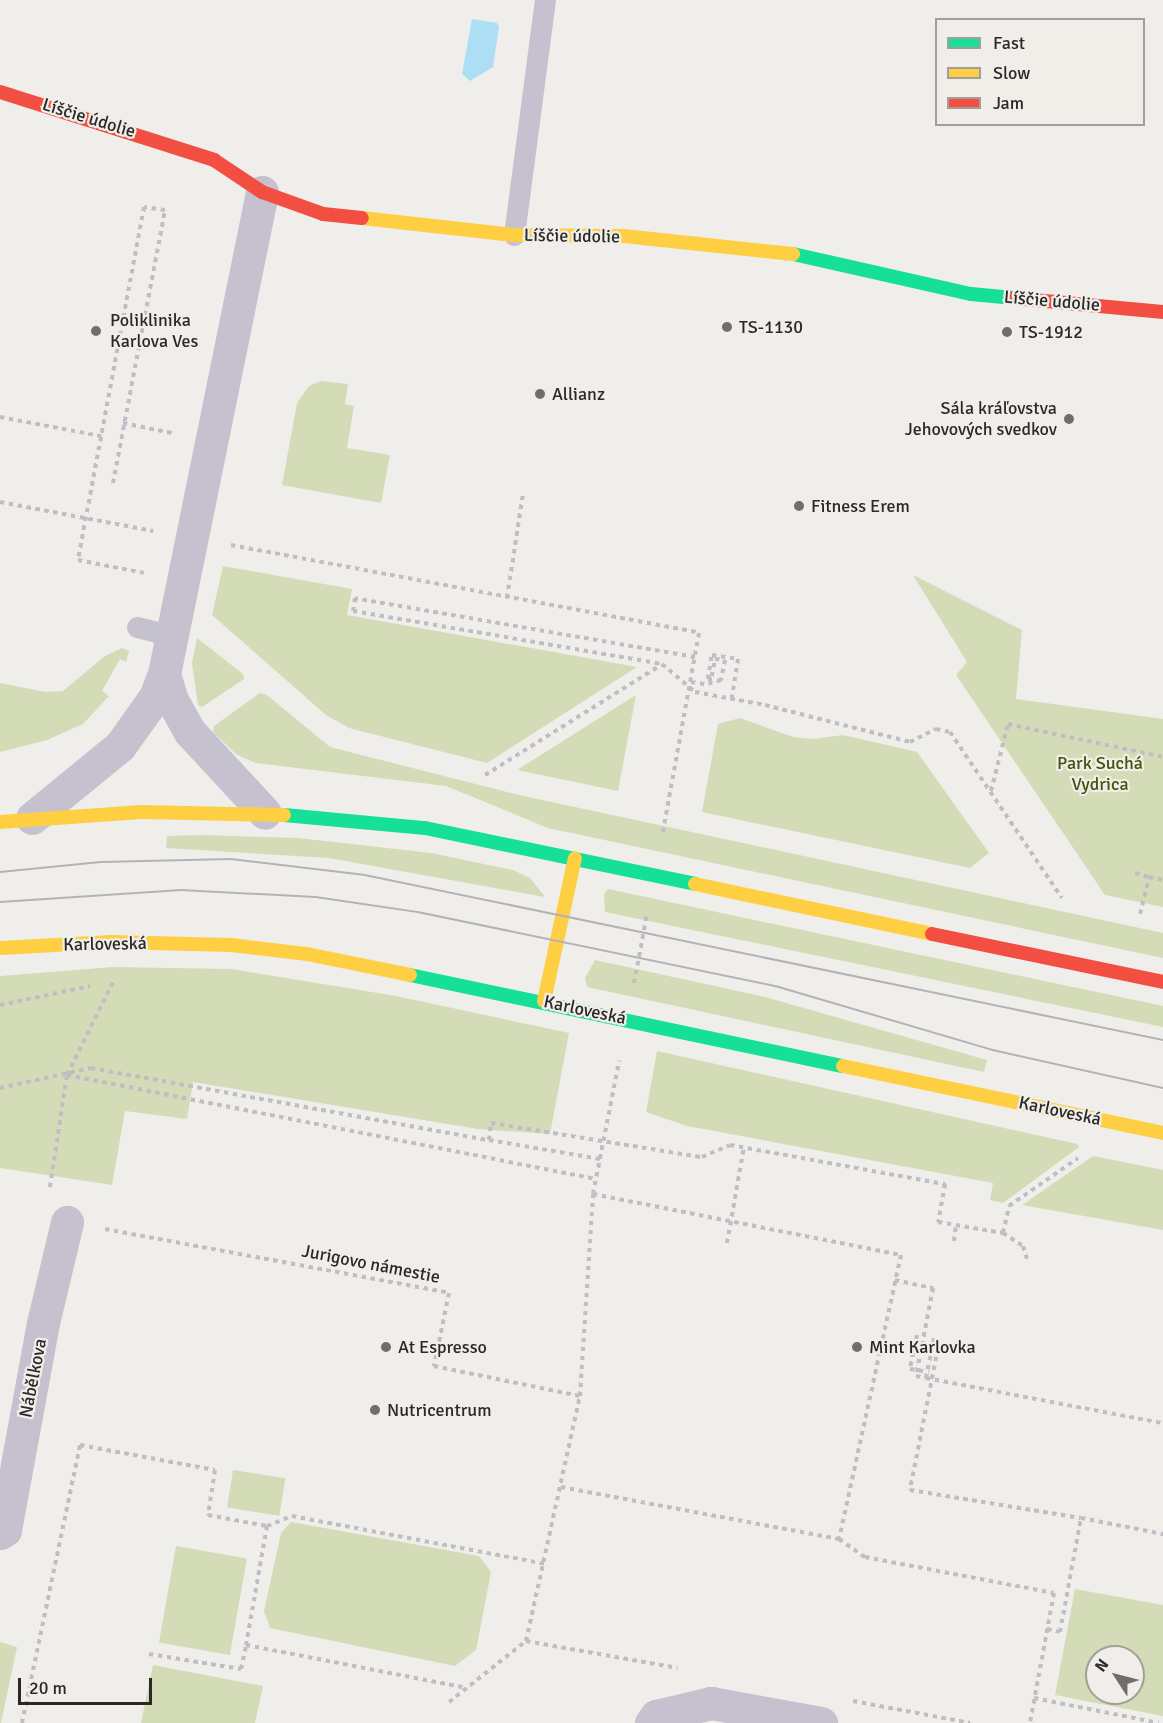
<!DOCTYPE html>
<html>
<head>
<meta charset="utf-8">
<style>
  body { margin:0 }
  #map { position:relative; width:1163px; height:1723px; overflow:hidden; background:#f0eeeb; font-family:Signika,sans-serif }
  div>[style] { position:absolute }
  .green>* { inset:0; background:#d3dbb7; transform-origin:0 0 }
  .water>* { inset:0; background:#acdff4 }
  .path>* { height:4px; margin-top:-2px; transform-origin:0; background:repeating-linear-gradient(90deg,#c0bdc4 0 4.5px,transparent 0 9px) }
  .lane>* { height:21px; margin:-10.5px; padding:0 10.5px; transform-origin:10.5px; border-radius:10.5px; background:#c5c1ce }
  .street>* { height:33px; margin:-16.5px; padding:0 16.5px; transform-origin:16.5px; border-radius:16.5px; background:#c5c1ce }
  .fast>* { height:14px; margin:-7px; padding:0 7px; transform-origin:7px; border-radius:7px; background:#16e098 }
  .slow>* { height:14px; margin:-7px; padding:0 7px; transform-origin:7px; border-radius:7px; background:#ffcf43 }
  .jam>* { height:14px; margin:-7px; padding:0 7px; transform-origin:7px; border-radius:7px; background:#f24e42 }
  .tram>* { height:1.5px; margin:-0.75px; padding:0 0.75px; transform-origin:0.75px; border-radius:0.75px; background:#b4b2b8 }
  .dots>* { width:16px; height:16px; translate:-50% -50%; box-sizing:border-box; border:3px solid #f1eeea; border-radius:50% }
  span { translate:-50% -50%; white-space:nowrap; text-align:center; line-height:1.15; -webkit-text-stroke:4.5px #f1eeea; paint-order:stroke }
  .street-label { font-size:18px; color:#2a2927 }
  .poi-label { font-size:18px; color:#2a2927 }
  .left { translate:0 -50%; text-align:left }
  .right { translate:-100% -50%; text-align:right }
  .park-label { font-size:18px; color:#445109 }
  .legend { position:absolute; left:935px; top:18px; width:210px; height:108px; box-sizing:border-box; background:#f1eeea; border:2px solid #a19f9c; margin:0; padding:8px 10px; list-style:none; font-size:18px; color:#2a2927 }
  .legend li { display:flex; align-items:center; gap:12px; height:30px }
  .legend b { width:30px; border:2px solid #a19f9c }
  .north { position:absolute; left:1085px; top:1645px; width:60px; height:60px; box-sizing:border-box; background:#f1eeea; border:2px solid #a19f9c; border-radius:50%; rotate:306deg; font-size:16px; font-weight:700; line-height:24px; text-align:center; color:#2a2927 }
  .north::after { content:''; display:block; margin:auto; width:21px; height:27px; background:#6f6e6c; clip-path:polygon(50% 0,100% 100%,50% 72%,0 100%) }
  .scale { position:absolute; left:18px; top:1678px; width:134px; height:27px; box-sizing:border-box; border:3px solid #2a2927; border-top:0; padding-left:8px; font-size:18px; line-height:21px; white-space:nowrap; color:#2a2927; -webkit-text-stroke:4px #f1eeea; paint-order:stroke }
</style>
</head>
<body>
<div id="map">
  <div class="green">
    <div style="clip-path:polygon(321px 381px,348px 384px,345px 404px,354px 406px,347px 448px,390px 455px,381px 503px,282px 485px,297px 403px,309px 386px)"></div>
    <div style="clip-path:polygon(223px 566px,352px 589px,347px 615px,637px 667px,487px 763px,349px 728px,326px 715px,212px 615px)"></div>
    <div style="clip-path:polygon(913px 575px,1022px 630px,1016px 699px,1163px 719px,1163px 907px,1105px 895px,956px 675px,967px 662px)"></div>
    <div style="clip-path:polygon(197px 638px,243px 674px,244px 679px,202px 707px,198px 705px,192px 663px)"></div>
    <div style="clip-path:polygon(122px 648px,129px 651px,126px 662px,120px 659px,102px 691px,109px 696px,83px 724px,47px 740px,0 752px,0 683px,46px 692px,63px 691px,105px 656px)"></div>
    <div style="clip-path:polygon(260px 693px,267px 695px,330px 747px,519px 795px,1163px 933px,1163px 958px,548px 828px,446px 786px,256px 763px,237px 755px,213px 732px,214px 726px)"></div>
    <div style="clip-path:polygon(636px 695px,618px 791px,517px 770px)"></div>
    <div style="clip-path:polygon(740px 718px,793px 737px,814px 739px,843px 735px,917px 752px,989px 853px,970px 868px,702px 812px,718px 724px)"></div>
    <div style="clip-path:polygon(202px 835px,298px 838px,431px 853px,513px 870px,530px 878px,545px 897px,329px 858px,166px 848px,167px 836px)"></div>
    <div style="clip-path:polygon(608px 889px,1163px 1006px,1163px 1027px,605px 912px,604px 894px)"></div>
    <div style="clip-path:polygon(595px 960px,765px 997px,987px 1060px,984px 1072px,587px 987px,585px 978px)"></div>
    <div style="clip-path:polygon(113px 967px,231px 969px,396px 996px,569px 1033px,550px 1134px,478px 1129px,193px 1082px,187px 1119px,125px 1111px,112px 1185px,0 1168px,0 976px)"></div>
    <div style="clip-path:polygon(657px 1051px,1077px 1144px,1079px 1147px,1003px 1203px,990px 1200px,993px 1183px,687px 1126px,646px 1112px)"></div>
    <div style="clip-path:polygon(1093px 1156px,1163px 1170px,1163px 1230px,1022px 1205px)"></div>
    <div style="left:233px;top:1470px;width:53px;height:38px;rotate:9deg"></div>
    <div style="clip-path:polygon(291px 1522px,479px 1556px,491px 1572px,476px 1650px,455px 1666px,270px 1628px,264px 1611px,281px 1533px)"></div>
    <div style="left:176px;top:1546px;width:72px;height:98px;rotate:10deg"></div>
    <div style="clip-path:polygon(evenodd,1075px 1589px,1163px 1605px,1163px 1716px,1055px 1695px,1075px 1589px,1097px 1657px,1133px 1657px,1133px 1693px,1097px 1693px,1097px 1657px)"></div>
    <div style="clip-path:polygon(0 1642px,17px 1647px,1px 1723px,0 1723px)"></div>
    <div style="clip-path:polygon(153px 1665px,263px 1686px,255px 1723px,141px 1723px)"></div>
  </div>
  <div class="water">
    <div style="clip-path:polygon(472px 19px,497px 23px,499px 27px,493px 67px,470px 81px,462px 74px)"></div>
  </div>
  <div class="path">
    <div style="left:0;top:417px;width:103px;rotate:10.7deg"></div>
    <div style="left:123px;top:423px;width:50px;rotate:11.5deg"></div>
    <div style="left:113px;top:483px;width:278px;rotate:-79.2deg"></div>
    <div style="left:165px;top:210px;width:21px;rotate:-172deg"></div>
    <div style="left:144px;top:207px;width:359px;rotate:100.6deg"></div>
    <div style="left:78px;top:560px;width:67px;rotate:11.1deg"></div>
    <div style="left:0;top:502px;width:156px;rotate:10.7deg"></div>
    <div style="left:231px;top:545px;width:476px;rotate:10.6deg"></div>
    <div style="left:699px;top:633px;width:206px;rotate:100.3deg"></div>
    <div style="left:507px;top:598px;width:106px;rotate:-81.3deg"></div>
    <div style="left:695px;top:657px;width:345px;rotate:-170.2deg"></div>
    <div style="left:355px;top:598px;width:13px;rotate:99deg"></div>
    <div style="left:353px;top:611px;width:314px;rotate:9.7deg"></div>
    <div style="left:662px;top:664px;width:43px;rotate:40.3deg"></div>
    <div style="left:695px;top:692px;width:71px;rotate:10.5deg"></div>
    <div style="left:765px;top:705px;width:150px;rotate:14.3deg"></div>
    <div style="left:910px;top:742px;width:29px;rotate:-27deg"></div>
    <div style="left:936px;top:729px;width:14px;rotate:12deg"></div>
    <div style="left:950px;top:732px;width:200px;rotate:56deg"></div>
    <div style="left:691px;top:682px;width:19px;rotate:9deg"></div>
    <div style="left:710px;top:685px;width:26px;rotate:-79deg"></div>
    <div style="left:715px;top:659px;width:10px;rotate:6deg"></div>
    <div style="left:725px;top:660px;width:21px;rotate:101deg"></div>
    <div style="left:721px;top:681px;width:13px;rotate:-171deg"></div>
    <div style="left:708px;top:679px;width:24px;rotate:-81deg"></div>
    <div style="left:712px;top:655px;width:26px;rotate:9deg"></div>
    <div style="left:738px;top:659px;width:39px;rotate:99deg"></div>
    <div style="left:485px;top:775px;width:208px;rotate:-32deg"></div>
    <div style="left:991px;top:791px;width:69px;rotate:-75.8deg"></div>
    <div style="left:1008px;top:724px;width:158px;rotate:12deg"></div>
    <div style="left:1135px;top:873px;width:15px;rotate:16deg"></div>
    <div style="left:1140px;top:914px;width:38px;rotate:-76deg"></div>
    <div style="left:1149px;top:877px;width:14px;rotate:12deg"></div>
    <div style="left:634px;top:983px;width:70px;rotate:-79.3deg"></div>
    <div style="left:0;top:1005px;width:92px;rotate:-11.9deg"></div>
    <div style="left:67px;top:1075px;width:539px;rotate:11.12deg"></div>
    <div style="left:0;top:1088px;width:93px;rotate:-12.4deg"></div>
    <div style="left:91px;top:1068px;width:404px;rotate:10.3deg"></div>
    <div style="left:600px;top:1159px;width:113px;rotate:-170.3deg"></div>
    <div style="left:489px;top:1140px;width:17px;rotate:-83deg"></div>
    <div style="left:491px;top:1123px;width:214px;rotate:9.2deg"></div>
    <div style="left:702px;top:1157px;width:30px;rotate:-23deg"></div>
    <div style="left:730px;top:1145px;width:219px;rotate:10.3deg"></div>
    <div style="left:945px;top:1184px;width:39px;rotate:100deg"></div>
    <div style="left:938px;top:1222px;width:66px;rotate:9.6deg"></div>
    <div style="left:1003px;top:1233px;width:28px;rotate:-77deg"></div>
    <div style="left:1009px;top:1206px;width:84px;rotate:-34.8deg"></div>
    <div style="left:50px;top:1187px;width:113px;rotate:-81.4deg"></div>
    <div style="left:67px;top:1075px;width:104px;rotate:-63.7deg"></div>
    <div style="left:593px;top:1194px;width:314px;rotate:11.2deg"></div>
    <div style="left:901px;top:1255px;width:291px;rotate:102.3deg"></div>
    <div style="left:105px;top:1229px;width:350px;rotate:10.5deg"></div>
    <div style="left:449px;top:1293px;width:75px;rotate:101.6deg"></div>
    <div style="left:434px;top:1366px;width:149px;rotate:11.6deg"></div>
    <div style="left:1003px;top:1233px;width:24px;rotate:33deg"></div>
    <div style="left:1023px;top:1246px;width:17px;rotate:73deg"></div>
    <div style="left:954px;top:1241px;width:16px;rotate:-83deg"></div>
    <div style="left:727px;top:1243px;width:97px;rotate:-80deg"></div>
    <div style="left:895px;top:1280px;width:39px;rotate:12deg"></div>
    <div style="left:933px;top:1288px;width:90px;rotate:100.9deg"></div>
    <div style="left:916px;top:1376px;width:10px;rotate:11deg"></div>
    <div style="left:926px;top:1378px;width:41px;rotate:-78.7deg"></div>
    <div style="left:917px;top:1335px;width:35px;rotate:102deg"></div>
    <div style="left:910px;top:1369px;width:19px;rotate:9deg"></div>
    <div style="left:959px;top:1352px;width:21px;rotate:-169deg"></div>
    <div style="left:938px;top:1348px;width:145px;rotate:101.2deg"></div>
    <div style="left:910px;top:1490px;width:173px;rotate:9.3deg"></div>
    <div style="left:926px;top:1378px;width:241px;rotate:10.8deg"></div>
    <div style="left:561px;top:1487px;width:283px;rotate:10.6deg"></div>
    <div style="left:839px;top:1539px;width:32px;rotate:35deg"></div>
    <div style="left:865px;top:1557px;width:192px;rotate:10.8deg"></div>
    <div style="left:1054px;top:1593px;width:132px;rotate:100.5deg"></div>
    <div style="left:267px;top:1526px;width:27px;rotate:-22deg"></div>
    <div style="left:292px;top:1516px;width:258px;rotate:10.7deg"></div>
    <div style="left:1047px;top:1629px;width:13px;rotate:13deg"></div>
    <div style="left:1060px;top:1632px;width:116px;rotate:-79.6deg"></div>
    <div style="left:1081px;top:1518px;width:84px;rotate:11deg"></div>
    <div style="left:526px;top:1641px;width:154px;rotate:10.1deg"></div>
    <div style="left:149px;top:1654px;width:93px;rotate:9.3deg"></div>
    <div style="left:241px;top:1669px;width:25px;rotate:-78deg"></div>
    <div style="left:1034px;top:1698px;width:127px;rotate:11.3deg"></div>
    <div style="left:853px;top:1701px;width:119px;rotate:10.6deg"></div>
    <div style="left:449px;top:1702px;width:98px;rotate:-38.4deg"></div>
    <div style="left:526px;top:1641px;width:251px;rotate:-77.6deg"></div>
    <div style="left:580px;top:1396px;width:202px;rotate:-86.3deg"></div>
    <div style="left:593px;top:1194px;width:136px;rotate:-78.9deg"></div>
    <div style="left:22px;top:1723px;width:284px;rotate:-78.2deg"></div>
    <div style="left:80px;top:1445px;width:137px;rotate:10.5deg"></div>
    <div style="left:215px;top:1470px;width:46px;rotate:98.8deg"></div>
    <div style="left:208px;top:1515px;width:60px;rotate:10.6deg"></div>
    <div style="left:267px;top:1526px;width:121px;rotate:100deg"></div>
    <div style="left:246px;top:1645px;width:225px;rotate:11deg"></div>
  </div>
  <div class="lane">
    <div style="left:514px;top:235px;width:237px;rotate:-82.5deg"></div>
    <div style="left:137px;top:627px;width:36px;rotate:14deg"></div>
  </div>
  <div class="street">
    <div style="left:164px;top:674px;width:27px;rotate:73deg"></div>
    <div style="left:172px;top:700px;width:37px;rotate:61deg"></div>
    <div style="left:190px;top:732px;width:110px;rotate:47.2deg"></div>
    <div style="left:32px;top:818px;width:114px;rotate:-39.3deg"></div>
    <div style="left:120px;top:746px;width:60px;rotate:-54.5deg"></div>
    <div style="left:155px;top:697px;width:25px;rotate:-69deg"></div>
    <div style="left:164px;top:674px;width:492px;rotate:-78.5deg"></div>
    <div style="left:0;top:1533px;width:6px;rotate:-31deg"></div>
    <div style="left:5px;top:1530px;width:210px;rotate:-79.6deg"></div>
    <div style="left:43px;top:1323px;width:104px;rotate:-76.6deg"></div>
    <div style="left:651px;top:1723px;width:9px;rotate:-54deg"></div>
    <div style="left:656px;top:1716px;width:57px;rotate:-13.3deg"></div>
    <div style="left:711px;top:1703px;width:112px;rotate:10.3deg"></div>
  </div>
  <div class="fast">
    <div style="left:793px;top:254px;width:182px;rotate:12.7deg"></div>
    <div style="left:971px;top:294px;width:43px;rotate:5.3deg"></div>
    <div style="left:284px;top:815px;width:142px;rotate:5.3deg"></div>
    <div style="left:425px;top:828px;width:276px;rotate:11.7deg"></div>
    <div style="left:410px;top:975px;width:442px;rotate:11.9deg"></div>
  </div>
  <div class="slow">
    <div style="left:362px;top:218px;width:153px;rotate:6.4deg"></div>
    <div style="left:514px;top:235px;width:110px;rotate:0.5deg"></div>
    <div style="left:624px;top:236px;width:170px;rotate:6.1deg"></div>
    <div style="left:0;top:822px;width:142px;rotate:-4deg"></div>
    <div style="left:142px;top:812px;width:142px;rotate:1.2deg"></div>
    <div style="left:695px;top:884px;width:242px;rotate:11.9deg"></div>
    <div style="left:0;top:948px;width:111px;rotate:-3.1deg"></div>
    <div style="left:111px;top:942px;width:120px;rotate:1.4deg"></div>
    <div style="left:231px;top:945px;width:77px;rotate:6.8deg"></div>
    <div style="left:307px;top:954px;width:105px;rotate:11.5deg"></div>
    <div style="left:544px;top:1001px;width:146px;rotate:-77.8deg"></div>
    <div style="left:843px;top:1066px;width:327px;rotate:11.8deg"></div>
  </div>
  <div class="jam">
    <div style="left:0;top:92px;width:225px;rotate:17.6deg"></div>
    <div style="left:214px;top:160px;width:58px;rotate:33.7deg"></div>
    <div style="left:262px;top:192px;width:65px;rotate:19.8deg"></div>
    <div style="left:323px;top:214px;width:39px;rotate:6deg"></div>
    <div style="left:1014px;top:298px;width:150px;rotate:5.4deg"></div>
    <div style="left:932px;top:934px;width:236px;rotate:11.7deg"></div>
  </div>
  <div class="tram">
    <div style="left:0;top:872px;width:101px;rotate:-5.7deg"></div>
    <div style="left:101px;top:862px;width:130px;rotate:-1.3deg"></div>
    <div style="left:231px;top:859px;width:135px;rotate:6.8deg"></div>
    <div style="left:365px;top:875px;width:815px;rotate:11.68deg"></div>
    <div style="left:0;top:902px;width:181px;rotate:-3.8deg"></div>
    <div style="left:181px;top:890px;width:135px;rotate:3deg"></div>
    <div style="left:316px;top:897px;width:103px;rotate:8.4deg"></div>
    <div style="left:418px;top:912px;width:369px;rotate:11.7deg"></div>
    <div style="left:779px;top:987px;width:223px;rotate:16.4deg"></div>
    <div style="left:993px;top:1050px;width:174px;rotate:12.6deg"></div>
  </div>
  <div class="dots">
    <div style="left:727px;top:327px;background:#6f6e6c"></div>
    <div style="left:96px;top:331px;background:#6f6e6c"></div>
    <div style="left:1007px;top:332px;background:#6f6e6c"></div>
    <div style="left:540px;top:394px;background:#6f6e6c"></div>
    <div style="left:1069px;top:419px;background:#6f6e6c"></div>
    <div style="left:799px;top:506px;background:#6f6e6c"></div>
    <div style="left:386px;top:1347px;background:#6f6e6c"></div>
    <div style="left:857px;top:1347px;background:#6f6e6c"></div>
    <div style="left:375px;top:1410px;background:#6f6e6c"></div>
  </div>
  <div class="street-label">
    <span style="left:89px;top:118px;rotate:17deg">Líščie údolie</span>
    <span style="left:572px;top:236px;rotate:1deg">Líščie údolie</span>
    <span style="left:1052px;top:301px;rotate:5deg">Líščie údolie</span>
    <span style="left:105px;top:944px;rotate:-1deg">Karloveská</span>
    <span style="left:585px;top:1010px;rotate:12deg">Karloveská</span>
    <span style="left:1060px;top:1111px;rotate:12deg">Karloveská</span>
    <span style="left:371px;top:1264px;rotate:11deg">Jurigovo námestie</span>
    <span style="left:33px;top:1378px;rotate:-79deg">Nábělkova</span>
  </div>
  <div class="poi-label">
    <span class="left" style="left:110px;top:331px">Poliklinika<br>Karlova Ves</span>
    <span class="left" style="left:739px;top:327px">TS-1130</span>
    <span class="left" style="left:1019px;top:332px">TS-1912</span>
    <span class="left" style="left:552px;top:394px">Allianz</span>
    <span class="right" style="left:1057px;top:419px">Sála kráľovstva<br>Jehovových svedkov</span>
    <span class="left" style="left:811px;top:506px">Fitness Erem</span>
    <span class="left" style="left:398px;top:1347px">At Espresso</span>
    <span class="left" style="left:869px;top:1347px">Mint Karlovka</span>
    <span class="left" style="left:387px;top:1410px">Nutricentrum</span>
  </div>
  <div class="park-label">
    <span style="left:1100px;top:774px">Park Suchá<br>Vydrica</span>
  </div>
  <ul class="legend">
  <li><b style="height:8px;background:#16e098"></b>Fast</li>
  <li><b style="height:8px;background:#ffcf43"></b>Slow</li>
  <li><b style="height:8px;background:#f24e42"></b>Jam</li>
  </ul>
  <div class="north">N</div>
  <div class="scale">20 m</div>
</div>
</body>
</html>
